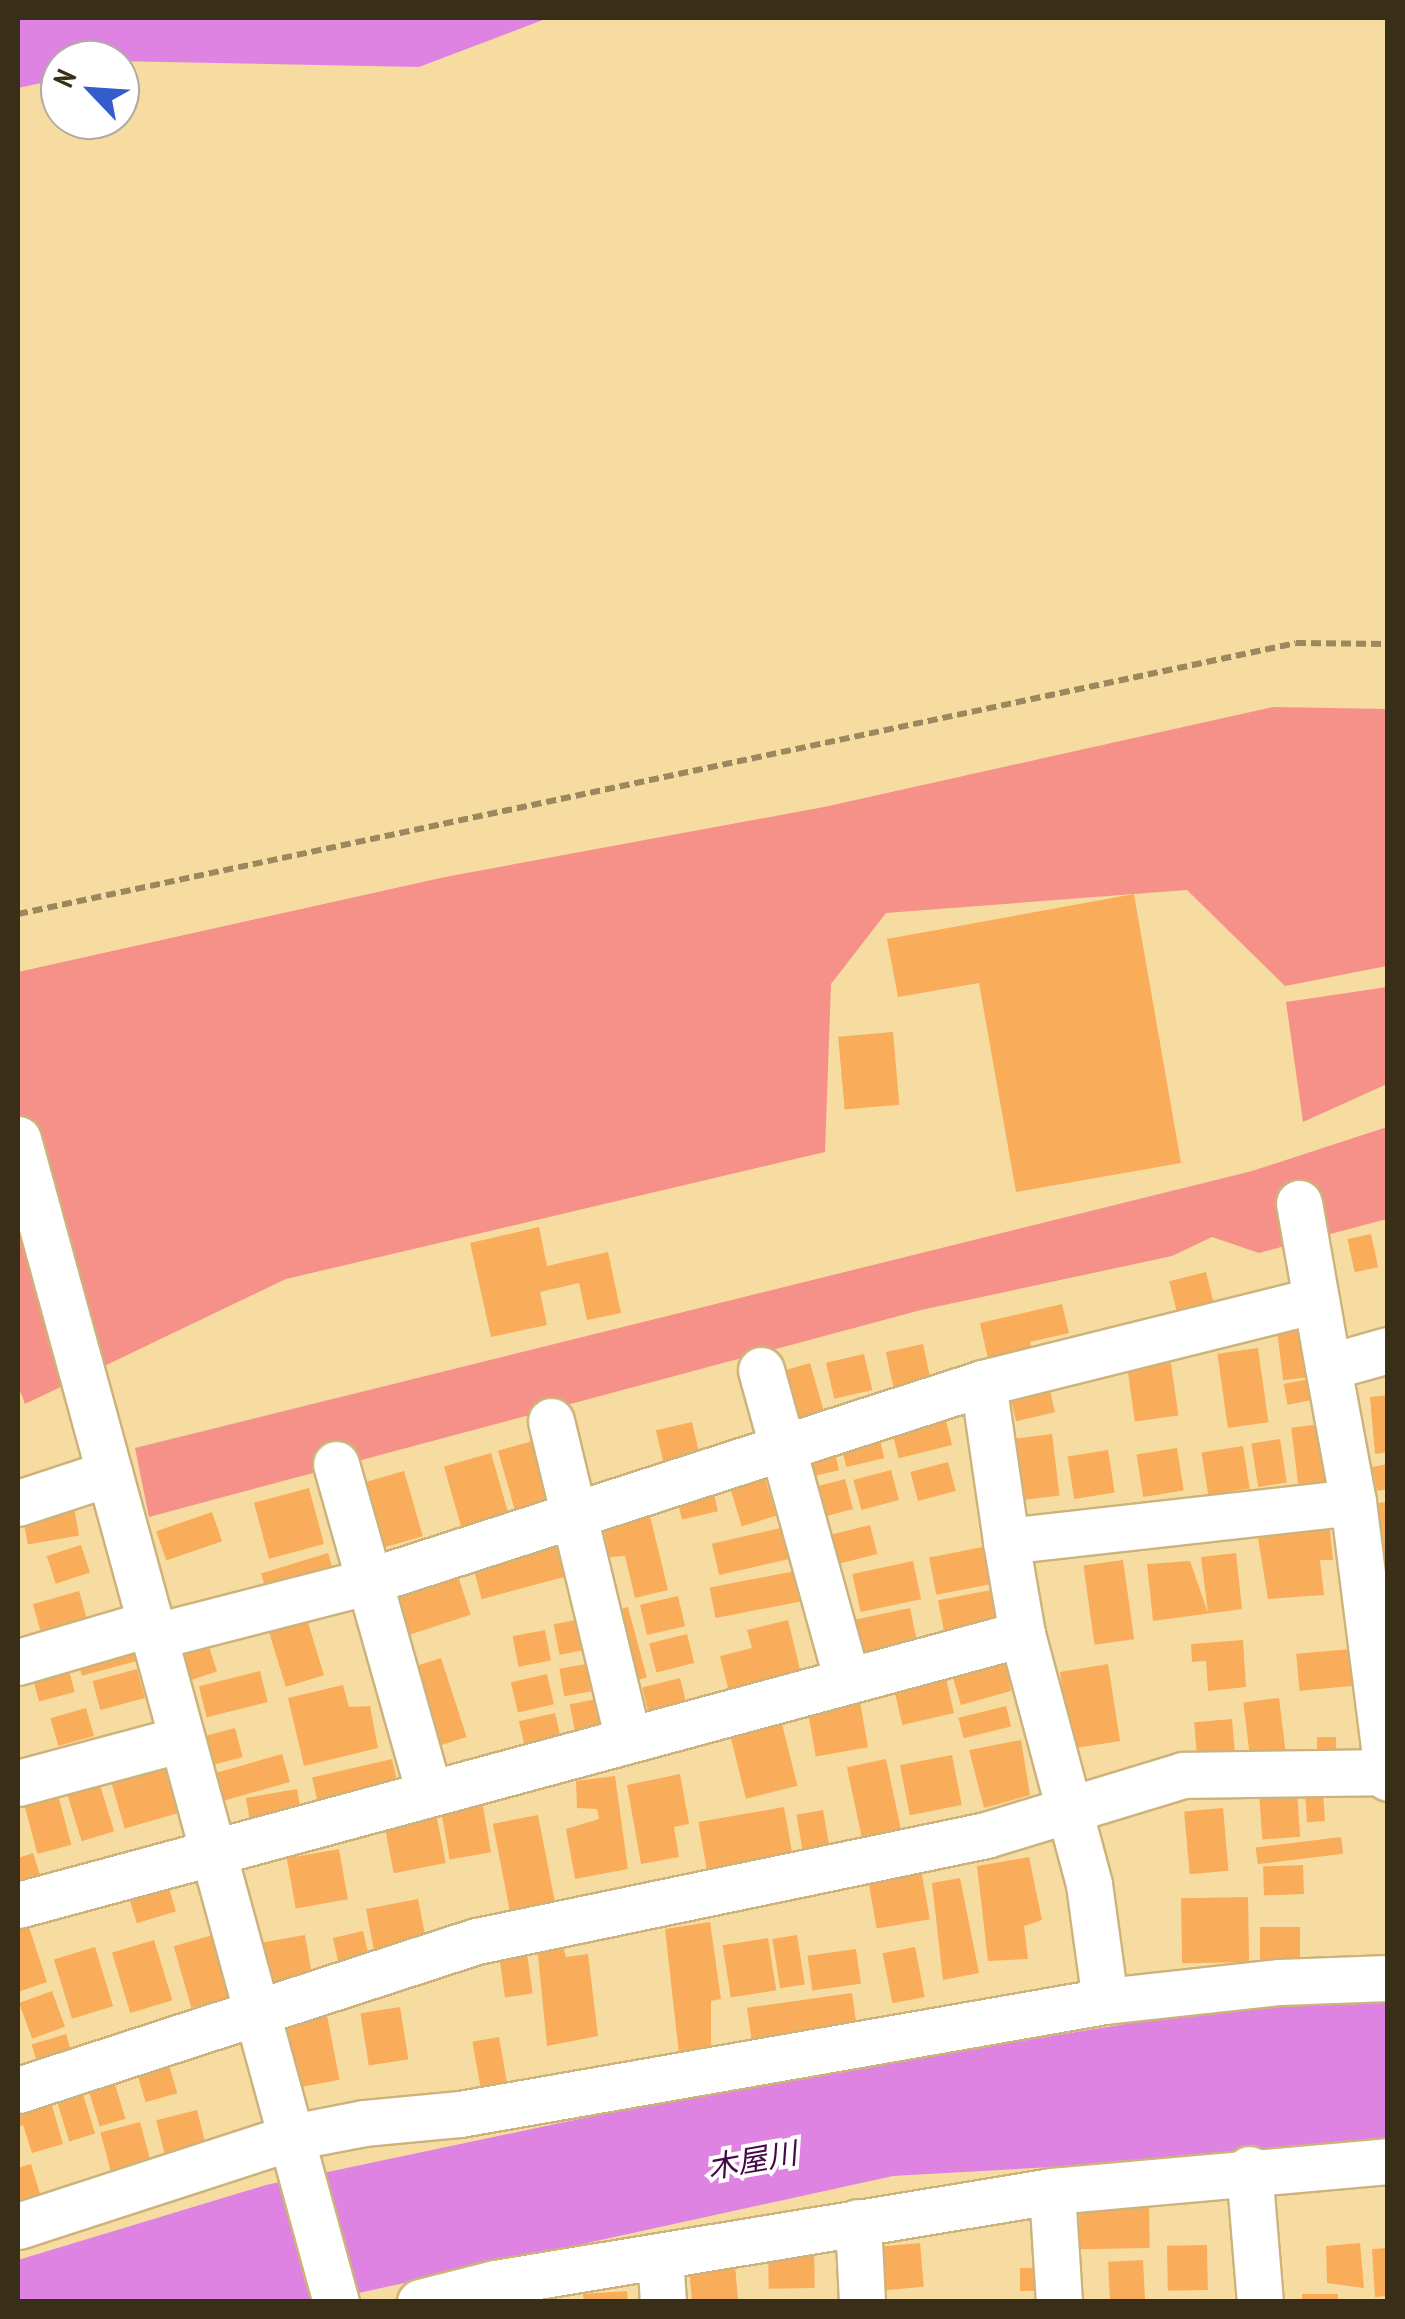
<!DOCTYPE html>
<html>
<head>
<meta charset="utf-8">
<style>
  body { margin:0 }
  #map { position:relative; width:1405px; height:2319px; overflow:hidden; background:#f7dca2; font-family:"PT Sans Narrow","Noto Sans JP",sans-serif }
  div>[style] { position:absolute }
  .green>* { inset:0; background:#f59188 }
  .water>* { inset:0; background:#df83e3 }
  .building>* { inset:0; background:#f9ac5a; transform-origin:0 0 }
  .path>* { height:6px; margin-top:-3px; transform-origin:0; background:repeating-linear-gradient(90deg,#9b885f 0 10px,transparent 0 15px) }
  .roads { filter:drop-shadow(2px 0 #cdb37b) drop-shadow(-2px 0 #cdb37b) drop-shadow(0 2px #cdb37b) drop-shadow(0 -2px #cdb37b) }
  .minor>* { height:45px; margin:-22.5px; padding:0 22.5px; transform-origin:22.5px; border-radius:22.5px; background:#fff }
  span { translate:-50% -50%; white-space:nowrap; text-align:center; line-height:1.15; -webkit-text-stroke:8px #fff; paint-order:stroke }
  .water-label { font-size:30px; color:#440947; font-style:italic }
  .frame { position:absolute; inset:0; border:20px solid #392f18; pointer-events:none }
  .north { position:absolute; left:40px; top:40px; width:100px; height:100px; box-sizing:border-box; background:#fff; border:2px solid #b0aca3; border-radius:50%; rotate:295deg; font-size:28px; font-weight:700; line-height:40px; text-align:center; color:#392f18 }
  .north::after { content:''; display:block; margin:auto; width:35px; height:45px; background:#355ccd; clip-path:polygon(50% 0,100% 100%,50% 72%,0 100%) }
</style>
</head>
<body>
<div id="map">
  <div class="green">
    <div style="clip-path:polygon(1273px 707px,1387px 709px,1387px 966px,1285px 986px,1187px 890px,886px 913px,831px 984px,825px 1152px,286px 1279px,25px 1404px,18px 1385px,18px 972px,445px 877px,824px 807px)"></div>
    <div style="clip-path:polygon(1387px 987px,1387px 1084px,1303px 1122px,1286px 1002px)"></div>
    <div style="clip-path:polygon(1387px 1127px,1387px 1219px,1259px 1253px,1212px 1237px,1172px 1256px,921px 1310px,149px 1517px,135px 1448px,1252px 1171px)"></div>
  </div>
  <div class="water">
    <div style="clip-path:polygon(18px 18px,548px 18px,419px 67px,60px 60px,60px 79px,18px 88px)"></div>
    <div style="clip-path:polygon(1387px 1981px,1387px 2148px,893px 2176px,322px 2301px,18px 2302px,18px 2260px,266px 2185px,693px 2095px)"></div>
  </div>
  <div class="building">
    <div style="clip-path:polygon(1134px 894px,1181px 1163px,1016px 1192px,979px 983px,898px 997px,887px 939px)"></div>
    <div style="left:893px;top:1032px;width:73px;height:55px;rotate:85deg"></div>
    <div style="clip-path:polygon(539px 1227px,547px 1266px,608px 1252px,621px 1313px,587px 1320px,579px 1283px,540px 1292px,547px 1325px,491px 1337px,470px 1243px)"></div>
    <div style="left:1371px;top:1234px;width:34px;height:24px;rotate:78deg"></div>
    <div style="left:1206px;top:1272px;width:38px;height:38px;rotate:76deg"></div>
    <div style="clip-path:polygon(1062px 1304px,1069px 1333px,1030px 1342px,1032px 1353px,989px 1363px,980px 1323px)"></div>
    <div style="left:1307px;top:1328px;width:49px;height:30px;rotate:83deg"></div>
    <div style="left:923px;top:1344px;width:38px;height:38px;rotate:78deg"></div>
    <div style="left:1258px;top:1348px;width:75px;height:41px;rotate:82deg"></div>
    <div style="left:864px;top:1354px;width:37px;height:39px;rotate:77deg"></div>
    <div style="left:810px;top:1363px;width:52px;height:37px;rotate:74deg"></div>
    <div style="left:1171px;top:1363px;width:53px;height:44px;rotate:82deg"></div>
    <div style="left:1315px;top:1378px;width:21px;height:32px;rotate:79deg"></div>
    <div style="left:1048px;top:1382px;width:31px;height:40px;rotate:77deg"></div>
    <div style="clip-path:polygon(1388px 1395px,1388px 1452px,1375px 1454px,1370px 1397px)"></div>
    <div style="left:944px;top:1413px;width:33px;height:55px;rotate:76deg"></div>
    <div style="left:692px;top:1422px;width:32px;height:37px;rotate:77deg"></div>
    <div style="left:1321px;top:1424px;width:64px;height:30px;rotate:83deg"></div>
    <div style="left:877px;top:1427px;width:32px;height:39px;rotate:77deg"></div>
    <div style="left:1052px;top:1434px;width:62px;height:43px;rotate:83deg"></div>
    <div style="left:546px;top:1437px;width:68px;height:50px;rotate:74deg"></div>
    <div style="left:1280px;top:1439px;width:44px;height:29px;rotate:81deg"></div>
    <div style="left:832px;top:1440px;width:31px;height:39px;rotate:77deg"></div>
    <div style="left:1243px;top:1446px;width:43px;height:42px;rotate:81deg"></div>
    <div style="left:1177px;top:1448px;width:43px;height:41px;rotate:81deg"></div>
    <div style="left:1108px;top:1450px;width:43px;height:41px;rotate:81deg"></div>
    <div style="left:491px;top:1453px;width:69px;height:49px;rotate:74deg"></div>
    <div style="left:948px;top:1462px;width:30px;height:39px;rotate:75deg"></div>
    <div style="clip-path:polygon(1388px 1464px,1388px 1489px,1377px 1491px,1372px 1467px)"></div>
    <div style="left:761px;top:1466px;width:52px;height:36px;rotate:73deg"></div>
    <div style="left:891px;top:1470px;width:31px;height:39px;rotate:75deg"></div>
    <div style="left:404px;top:1471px;width:68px;height:50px;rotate:74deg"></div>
    <div style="left:845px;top:1479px;width:31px;height:38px;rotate:75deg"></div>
    <div style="left:711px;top:1481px;width:31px;height:37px;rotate:77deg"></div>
    <div style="left:309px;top:1488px;width:58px;height:57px;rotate:75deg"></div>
    <div style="clip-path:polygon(1388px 1502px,1388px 1559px,1382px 1559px,1376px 1503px)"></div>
    <div style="left:74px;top:1507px;width:29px;height:52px;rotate:80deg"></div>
    <div style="left:212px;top:1512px;width:31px;height:59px;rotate:71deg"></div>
    <div style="clip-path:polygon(650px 1516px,668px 1590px,635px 1598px,625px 1556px,610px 1557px,603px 1527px)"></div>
    <div style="clip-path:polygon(1329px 1521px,1333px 1560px,1320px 1560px,1324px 1595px,1268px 1599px,1258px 1538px,1273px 1536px,1270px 1525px)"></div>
    <div style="left:870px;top:1525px;width:30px;height:52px;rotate:76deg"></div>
    <div style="left:785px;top:1527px;width:32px;height:75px;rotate:77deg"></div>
    <div style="left:559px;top:1536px;width:41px;height:91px;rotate:75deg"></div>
    <div style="left:81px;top:1545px;width:29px;height:36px;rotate:72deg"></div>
    <div style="left:983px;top:1547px;width:38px;height:55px;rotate:79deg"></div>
    <div style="left:328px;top:1553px;width:28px;height:70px;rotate:73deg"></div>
    <div style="clip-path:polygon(1236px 1553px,1242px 1609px,1153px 1621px,1147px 1564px,1190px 1561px,1208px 1613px,1201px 1557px)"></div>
    <div style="left:1123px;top:1560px;width:80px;height:40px;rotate:82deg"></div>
    <div style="left:913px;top:1561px;width:39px;height:62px;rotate:78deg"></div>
    <div style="left:795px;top:1571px;width:31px;height:87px;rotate:79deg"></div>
    <div style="left:457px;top:1573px;width:44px;height:81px;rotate:72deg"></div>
    <div style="left:991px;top:1590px;width:38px;height:54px;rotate:79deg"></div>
    <div style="left:79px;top:1591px;width:29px;height:48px;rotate:74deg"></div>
    <div style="left:678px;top:1596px;width:31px;height:39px;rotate:77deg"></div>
    <div style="left:628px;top:1607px;width:73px;height:25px;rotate:75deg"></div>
    <div style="left:910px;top:1608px;width:39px;height:63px;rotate:78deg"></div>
    <div style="left:305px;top:1613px;width:65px;height:40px;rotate:73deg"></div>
    <div style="left:586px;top:1618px;width:31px;height:33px;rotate:79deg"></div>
    <div style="clip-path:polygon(788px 1620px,803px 1682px,731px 1700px,720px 1656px,752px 1648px,747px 1630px)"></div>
    <div style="left:545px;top:1630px;width:31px;height:33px;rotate:79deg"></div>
    <div style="left:687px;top:1634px;width:30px;height:39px;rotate:76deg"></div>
    <div style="left:130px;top:1635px;width:27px;height:57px;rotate:75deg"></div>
    <div style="clip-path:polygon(1243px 1640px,1246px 1687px,1208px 1691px,1206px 1661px,1192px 1662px,1191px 1644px)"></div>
    <div style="left:208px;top:1644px;width:29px;height:36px;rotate:72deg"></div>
    <div style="left:1351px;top:1649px;width:37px;height:55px;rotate:85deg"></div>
    <div style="clip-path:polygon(1004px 1654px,1011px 1691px,961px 1705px,949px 1664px)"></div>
    <div style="left:441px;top:1658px;width:83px;height:40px;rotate:72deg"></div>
    <div style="left:67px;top:1663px;width:30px;height:37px;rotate:75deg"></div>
    <div style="left:586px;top:1664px;width:28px;height:27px;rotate:80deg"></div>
    <div style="clip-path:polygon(1108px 1664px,1120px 1741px,1063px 1750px,1054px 1689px,1062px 1687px,1060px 1672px)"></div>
    <div style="left:137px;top:1669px;width:30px;height:46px;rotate:75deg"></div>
    <div style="left:260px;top:1671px;width:32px;height:63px;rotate:76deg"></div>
    <div style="left:547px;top:1674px;width:31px;height:37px;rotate:77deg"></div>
    <div style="left:945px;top:1674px;width:40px;height:53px;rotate:77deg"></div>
    <div style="left:680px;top:1678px;width:30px;height:39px;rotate:76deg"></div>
    <div style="clip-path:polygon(343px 1685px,349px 1707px,370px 1706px,378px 1748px,304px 1766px,288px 1698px)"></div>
    <div style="left:859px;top:1696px;width:52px;height:53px;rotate:80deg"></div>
    <div style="left:607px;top:1697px;width:32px;height:38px;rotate:79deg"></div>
    <div style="left:1279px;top:1698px;width:54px;height:36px;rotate:83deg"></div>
    <div style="left:1006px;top:1706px;width:21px;height:49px;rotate:76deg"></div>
    <div style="left:86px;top:1708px;width:29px;height:37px;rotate:74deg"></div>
    <div style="left:555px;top:1713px;width:32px;height:37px;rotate:77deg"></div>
    <div style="left:780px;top:1716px;width:72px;height:53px;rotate:76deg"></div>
    <div style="left:1232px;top:1719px;width:38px;height:38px;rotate:85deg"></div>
    <div style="left:235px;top:1728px;width:30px;height:37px;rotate:75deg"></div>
    <div style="left:1336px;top:1737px;width:22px;height:19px;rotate:90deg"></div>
    <div style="clip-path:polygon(1021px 1740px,1030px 1795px,984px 1808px,969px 1750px)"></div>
    <div style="left:282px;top:1754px;width:29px;height:87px;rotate:74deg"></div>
    <div style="left:952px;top:1755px;width:51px;height:53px;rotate:79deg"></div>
    <div style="left:164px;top:1759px;width:56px;height:57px;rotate:74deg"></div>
    <div style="left:392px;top:1759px;width:31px;height:82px;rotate:77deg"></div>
    <div style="left:886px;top:1759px;width:74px;height:40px;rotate:78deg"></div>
    <div style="left:96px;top:1772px;width:62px;height:34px;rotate:73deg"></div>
    <div style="clip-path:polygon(680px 1774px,689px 1824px,674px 1827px,679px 1857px,641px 1864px,627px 1785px)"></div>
    <div style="clip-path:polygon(615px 1776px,628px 1869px,575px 1879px,566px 1829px,599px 1819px,597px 1809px,577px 1808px,576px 1781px)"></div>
    <div style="left:1296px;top:1777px;width:60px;height:38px;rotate:86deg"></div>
    <div style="left:55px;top:1784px;width:63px;height:35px;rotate:75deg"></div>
    <div style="left:297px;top:1789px;width:28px;height:52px;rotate:80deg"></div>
    <div style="left:1323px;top:1793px;width:28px;height:18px;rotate:86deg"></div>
    <div style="left:482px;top:1801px;width:52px;height:42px;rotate:80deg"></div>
    <div style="left:784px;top:1807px;width:62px;height:87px;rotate:80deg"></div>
    <div style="left:1223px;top:1808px;width:63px;height:39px;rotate:85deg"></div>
    <div style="left:823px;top:1810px;width:48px;height:27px;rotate:80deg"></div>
    <div style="left:436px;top:1813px;width:51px;height:53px;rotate:79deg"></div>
    <div style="left:538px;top:1815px;width:94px;height:46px;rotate:79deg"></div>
    <div style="left:1341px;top:1837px;width:17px;height:86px;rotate:83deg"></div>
    <div style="left:339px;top:1849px;width:51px;height:53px;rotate:80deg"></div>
    <div style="clip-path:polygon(33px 1853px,42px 1881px,18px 1889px,18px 1858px)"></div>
    <div style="clip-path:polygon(1029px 1857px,1042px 1920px,1024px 1926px,1028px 1959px,988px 1961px,977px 1866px)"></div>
    <div style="left:1303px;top:1865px;width:29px;height:40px;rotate:88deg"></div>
    <div style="left:921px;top:1869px;width:51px;height:54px;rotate:80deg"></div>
    <div style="left:164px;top:1872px;width:41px;height:41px;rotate:73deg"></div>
    <div style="clip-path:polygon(960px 1878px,979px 1973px,943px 1980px,932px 1883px)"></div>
    <div style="left:1248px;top:1897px;width:65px;height:67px;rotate:89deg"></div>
    <div style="left:418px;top:1899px;width:51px;height:53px;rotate:79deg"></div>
    <div style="clip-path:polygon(25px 1915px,47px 1982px,18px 1992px,18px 1918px)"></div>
    <div style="clip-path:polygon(710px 1922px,721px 1999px,711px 2001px,711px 2050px,679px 2054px,665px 1929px)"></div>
    <div style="left:1260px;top:1927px;width:40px;height:35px"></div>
    <div style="left:363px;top:1931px;width:35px;height:31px;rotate:77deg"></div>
    <div style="left:216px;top:1934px;width:64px;height:44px;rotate:74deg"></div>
    <div style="left:305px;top:1935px;width:51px;height:54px;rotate:80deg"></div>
    <div style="left:797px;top:1935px;width:50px;height:25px;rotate:81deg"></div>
    <div style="left:768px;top:1938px;width:53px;height:46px;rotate:81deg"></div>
    <div style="clip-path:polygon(561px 1939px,566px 1957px,588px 1954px,598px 2036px,547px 2046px,537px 1945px)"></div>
    <div style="left:154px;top:1940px;width:63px;height:44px;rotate:73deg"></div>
    <div style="left:526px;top:1946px;width:48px;height:28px;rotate:82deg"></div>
    <div style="left:95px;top:1947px;width:62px;height:43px;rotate:73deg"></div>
    <div style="left:915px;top:1947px;width:51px;height:33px;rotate:79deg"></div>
    <div style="left:856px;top:1949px;width:35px;height:49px;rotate:82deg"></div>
    <div style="left:52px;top:1991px;width:38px;height:35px;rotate:70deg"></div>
    <div style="left:852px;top:1993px;width:34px;height:106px;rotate:82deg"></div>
    <div style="left:400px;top:2007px;width:53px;height:40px;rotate:81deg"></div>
    <div style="left:326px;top:2010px;width:71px;height:48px;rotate:79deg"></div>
    <div style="left:66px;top:2034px;width:27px;height:36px;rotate:73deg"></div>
    <div style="left:499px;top:2037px;width:48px;height:27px;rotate:80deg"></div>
    <div style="left:164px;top:2047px;width:48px;height:33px;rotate:74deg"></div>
    <div style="left:110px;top:2068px;width:53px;height:27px;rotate:73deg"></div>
    <div style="left:79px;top:2081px;width:55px;height:27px;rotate:73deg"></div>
    <div style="clip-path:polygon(47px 2088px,63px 2144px,32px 2153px,23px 2125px,18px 2127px,18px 2097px)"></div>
    <div style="left:197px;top:2110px;width:41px;height:42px;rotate:76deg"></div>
    <div style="left:140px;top:2122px;width:41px;height:41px;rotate:75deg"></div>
    <div style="clip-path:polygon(31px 2164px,41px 2197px,18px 2203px,18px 2168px)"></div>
    <div style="left:1149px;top:2206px;width:42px;height:70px;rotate:89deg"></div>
    <div style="left:920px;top:2243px;width:44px;height:39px;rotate:85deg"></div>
    <div style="clip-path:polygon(1360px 2243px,1364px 2288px,1327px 2283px,1326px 2246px)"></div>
    <div style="left:1207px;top:2245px;width:45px;height:40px;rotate:89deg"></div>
    <div style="left:814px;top:2247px;width:41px;height:46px;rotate:89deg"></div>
    <div style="clip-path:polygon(1388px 2248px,1388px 2296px,1375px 2297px,1372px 2249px)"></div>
    <div style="left:1143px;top:2260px;width:42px;height:35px;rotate:87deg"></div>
    <div style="left:735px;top:2265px;width:37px;height:46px;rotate:85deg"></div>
    <div style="left:1020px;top:2268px;width:26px;height:23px"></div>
    <div style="clip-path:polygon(627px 2291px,628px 2302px,584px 2302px,583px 2294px)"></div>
    <div style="left:1302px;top:2294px;width:36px;height:8px"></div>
  </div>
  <div class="path">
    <div style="left:18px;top:914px;width:1306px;rotate:-11.97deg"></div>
    <div style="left:1296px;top:643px;width:92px;rotate:0.6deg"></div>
  </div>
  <div class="roads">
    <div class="minor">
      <div style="left:18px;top:1139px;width:1206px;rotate:74.71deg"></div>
      <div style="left:1299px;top:1203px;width:167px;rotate:80deg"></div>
      <div style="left:1388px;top:1350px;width:62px;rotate:164.2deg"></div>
      <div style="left:1328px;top:1367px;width:137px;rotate:79.5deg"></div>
      <div style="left:1353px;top:1502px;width:278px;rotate:82.8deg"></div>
      <div style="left:761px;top:1370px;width:322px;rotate:74.5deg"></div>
      <div style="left:983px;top:1383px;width:160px;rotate:81.7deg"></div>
      <div style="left:551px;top:1421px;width:327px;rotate:76.4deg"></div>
      <div style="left:336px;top:1464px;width:338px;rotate:74.2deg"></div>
      <div style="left:18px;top:1503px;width:96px;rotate:-18.2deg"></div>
      <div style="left:152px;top:1637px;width:221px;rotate:-14.4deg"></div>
      <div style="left:366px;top:1582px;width:648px;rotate:-17.88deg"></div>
      <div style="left:983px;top:1383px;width:343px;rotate:-14deg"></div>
      <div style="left:18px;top:1662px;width:135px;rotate:-16.3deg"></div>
      <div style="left:18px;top:1783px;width:167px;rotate:-15deg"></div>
      <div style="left:18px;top:1905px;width:1040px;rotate:-15.11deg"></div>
      <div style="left:1105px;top:2001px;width:118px;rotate:-97.8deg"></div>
      <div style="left:1089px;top:1884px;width:259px;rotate:-105deg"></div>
      <div style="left:1022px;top:1634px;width:94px;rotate:-99.8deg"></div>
      <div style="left:1006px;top:1541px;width:349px;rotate:-6.4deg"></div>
      <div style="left:18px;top:2090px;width:483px;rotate:-18deg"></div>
      <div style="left:477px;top:1941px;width:520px;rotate:-11.76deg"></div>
      <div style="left:986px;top:1835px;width:206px;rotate:-16.9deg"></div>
      <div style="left:1183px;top:1775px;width:205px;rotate:-0.8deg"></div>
      <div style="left:1249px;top:2169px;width:133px;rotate:85.3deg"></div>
      <div style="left:1052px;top:2191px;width:111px;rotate:86.4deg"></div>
      <div style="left:858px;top:2222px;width:80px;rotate:87.1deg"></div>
      <div style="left:18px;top:2226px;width:288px;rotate:-18deg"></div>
      <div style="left:292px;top:2137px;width:73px;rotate:-11deg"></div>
      <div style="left:364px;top:2123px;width:96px;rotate:-5.4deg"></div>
      <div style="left:460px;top:2114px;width:655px;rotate:-9.94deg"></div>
      <div style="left:1105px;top:2001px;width:176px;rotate:-6.2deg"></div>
      <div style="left:1280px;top:1982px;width:108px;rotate:-2.1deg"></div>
      <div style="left:660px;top:2256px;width:46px;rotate:86.3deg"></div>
      <div style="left:420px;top:2302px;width:77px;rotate:-14.2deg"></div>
      <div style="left:495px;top:2283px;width:565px;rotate:-9.38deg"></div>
      <div style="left:1052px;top:2191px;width:337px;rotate:-5.1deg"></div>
    </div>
  </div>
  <div class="water-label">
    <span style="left:752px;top:2160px;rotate:-10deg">木屋川</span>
  </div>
  <div class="frame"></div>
  <div class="north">N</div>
</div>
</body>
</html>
